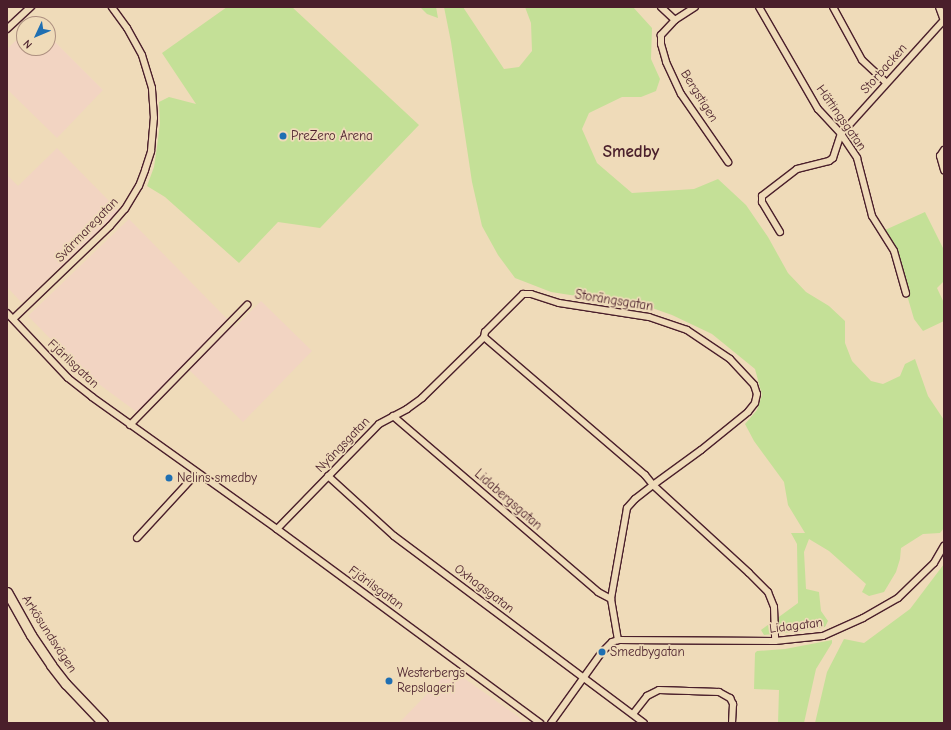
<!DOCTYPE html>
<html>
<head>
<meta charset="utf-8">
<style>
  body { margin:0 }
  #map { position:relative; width:951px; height:730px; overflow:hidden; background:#efdbb9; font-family:"Comic Neue",sans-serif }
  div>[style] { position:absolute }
  .built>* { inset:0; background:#f2d4c2 }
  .green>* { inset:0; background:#c4e097 }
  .roads { filter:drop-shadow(1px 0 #4a1f2b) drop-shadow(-1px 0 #4a1f2b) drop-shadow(0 1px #4a1f2b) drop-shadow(0 -1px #4a1f2b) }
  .street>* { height:6px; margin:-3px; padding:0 3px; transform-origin:3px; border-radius:3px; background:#efdbb9 }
  .secondary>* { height:9px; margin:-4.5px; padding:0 4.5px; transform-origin:4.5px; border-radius:4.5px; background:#efdbb9 }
  .dots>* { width:11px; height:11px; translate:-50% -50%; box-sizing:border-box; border:2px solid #efdbb9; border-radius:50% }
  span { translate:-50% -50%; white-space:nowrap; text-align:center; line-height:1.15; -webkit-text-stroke:3.5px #efdbb9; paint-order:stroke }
  .street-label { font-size:13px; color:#4a1f2b }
  .poi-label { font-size:13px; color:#4a1f2b }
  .left { translate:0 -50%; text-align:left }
  .district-label { font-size:17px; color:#4a1f2b; font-weight:700 }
  .frame { position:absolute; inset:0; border:8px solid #4a1f2b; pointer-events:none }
  .north { position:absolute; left:16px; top:16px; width:40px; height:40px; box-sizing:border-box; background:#efdbb9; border:1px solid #ad9080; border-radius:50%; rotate:226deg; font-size:11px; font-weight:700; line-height:16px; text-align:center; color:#4a1f2b }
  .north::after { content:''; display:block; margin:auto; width:14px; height:18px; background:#1f6fb2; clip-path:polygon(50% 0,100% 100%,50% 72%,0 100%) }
</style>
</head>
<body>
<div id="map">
  <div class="built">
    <div style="clip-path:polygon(24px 33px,24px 48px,48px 48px,48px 35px,103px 90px,57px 138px,7px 89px,7px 49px)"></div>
    <div style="clip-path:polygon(57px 148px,119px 211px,22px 303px,7px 287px,7px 175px,18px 186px)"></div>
    <div style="clip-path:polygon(129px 219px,235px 327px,261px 301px,312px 351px,243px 422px,184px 365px,138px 413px,84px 373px,28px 316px)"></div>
    <div style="clip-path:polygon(451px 669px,519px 717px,523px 723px,399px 723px)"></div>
  </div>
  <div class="green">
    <div style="clip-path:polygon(227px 7px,292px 7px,419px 125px,320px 228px,278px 222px,239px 263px,165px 197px,147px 186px,154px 167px,157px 147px,160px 123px,159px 102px,169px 97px,196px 104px,162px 53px)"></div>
    <div style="clip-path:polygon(420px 7px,436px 7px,438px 18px,427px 14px)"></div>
    <div style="clip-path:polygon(444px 7px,463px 7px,504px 69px,519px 67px,532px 51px,531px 23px,525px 7px,633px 7px,652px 28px,651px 59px,660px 79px,656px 91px,641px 97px,622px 97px,589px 113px,582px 129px,597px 163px,632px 193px,694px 189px,718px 179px,746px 205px,768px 237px,788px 273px,806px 292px,829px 306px,845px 321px,845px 343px,852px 361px,871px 381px,883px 384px,900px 376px,905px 364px,915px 359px,928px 396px,944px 420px,944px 528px,940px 533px,923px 534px,901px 548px,900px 559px,896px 572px,884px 592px,869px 596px,862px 592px,866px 584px,829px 551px,809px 539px,804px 552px,806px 589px,819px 592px,821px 611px,828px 621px,825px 627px,800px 631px,764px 635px,761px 630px,798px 603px,797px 544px,791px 533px,805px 533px,788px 505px,784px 482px,754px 441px,745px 424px,757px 410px,762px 395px,755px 369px,712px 334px,672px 315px,638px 303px,609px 301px,551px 292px,515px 278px,498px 255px,482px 226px,472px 182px,451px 42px)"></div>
    <div style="clip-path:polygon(925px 212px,944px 250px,944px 281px,937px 288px,944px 303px,944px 321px,923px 331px,914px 319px,904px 285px,900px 259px,885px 230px)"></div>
    <div style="clip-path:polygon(944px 564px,944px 723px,815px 723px,827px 672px,844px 639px,864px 643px,910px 609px)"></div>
    <div style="clip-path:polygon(832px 640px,832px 643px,816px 669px,804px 723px,778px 723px,779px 690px,754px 689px,755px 653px,757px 651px,785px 649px)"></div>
  </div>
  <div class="roads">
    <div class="street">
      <div style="left:661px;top:7px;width:19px;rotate:43deg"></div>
      <div style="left:695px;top:7px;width:24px;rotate:147deg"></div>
      <div style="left:675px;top:20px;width:21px;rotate:133deg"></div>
      <div style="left:661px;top:35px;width:9px;rotate:90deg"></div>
      <div style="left:661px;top:44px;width:19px;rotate:74deg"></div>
      <div style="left:666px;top:62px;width:35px;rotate:65deg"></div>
      <div style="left:681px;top:94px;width:83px;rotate:55.3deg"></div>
      <div style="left:759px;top:7px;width:118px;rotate:60deg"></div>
      <div style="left:818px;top:109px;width:34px;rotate:47deg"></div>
      <div style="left:841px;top:134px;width:29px;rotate:56deg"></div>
      <div style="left:857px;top:158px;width:60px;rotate:75.5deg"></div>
      <div style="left:872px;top:216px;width:41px;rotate:57.8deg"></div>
      <div style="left:894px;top:251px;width:44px;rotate:74.1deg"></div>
      <div style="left:833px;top:7px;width:60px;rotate:61.3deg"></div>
      <div style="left:862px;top:60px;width:33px;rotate:43deg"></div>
      <div style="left:939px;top:7px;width:15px;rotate:70deg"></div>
      <div style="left:7px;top:29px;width:33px;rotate:-43deg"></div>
      <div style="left:944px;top:150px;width:7px;rotate:124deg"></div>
      <div style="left:940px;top:156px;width:15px;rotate:74deg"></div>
      <div style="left:780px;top:232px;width:35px;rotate:-121deg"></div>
      <div style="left:762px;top:202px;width:6px;rotate:-90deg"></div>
      <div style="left:762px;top:196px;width:44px;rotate:-37.6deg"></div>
      <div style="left:797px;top:169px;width:33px;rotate:-14deg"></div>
      <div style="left:829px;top:161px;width:5px;rotate:-37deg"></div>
      <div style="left:833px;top:158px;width:25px;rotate:-72deg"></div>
      <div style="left:841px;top:134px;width:154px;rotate:-47.9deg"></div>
      <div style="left:7px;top:313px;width:89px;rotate:46.8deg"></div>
      <div style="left:68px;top:378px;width:31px;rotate:38deg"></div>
      <div style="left:92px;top:397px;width:227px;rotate:35.5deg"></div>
      <div style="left:277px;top:529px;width:327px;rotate:36.4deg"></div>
      <div style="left:13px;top:319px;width:134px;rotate:-43.8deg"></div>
      <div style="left:110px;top:226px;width:23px;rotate:-49deg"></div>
      <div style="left:125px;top:209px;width:27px;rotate:-59deg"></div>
      <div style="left:139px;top:186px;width:17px;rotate:-69deg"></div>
      <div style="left:145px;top:170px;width:20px;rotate:-72deg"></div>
      <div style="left:151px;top:151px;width:33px;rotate:-85deg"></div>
      <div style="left:154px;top:118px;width:30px;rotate:-94deg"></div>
      <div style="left:152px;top:88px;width:34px;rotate:-107deg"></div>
      <div style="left:142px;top:55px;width:31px;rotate:-119deg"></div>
      <div style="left:127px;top:28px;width:26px;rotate:-126deg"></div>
      <div style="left:484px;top:337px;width:212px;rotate:40.6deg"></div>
      <div style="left:645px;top:475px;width:13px;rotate:51deg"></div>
      <div style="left:653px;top:485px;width:23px;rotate:142deg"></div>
      <div style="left:635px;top:499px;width:12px;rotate:132deg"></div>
      <div style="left:627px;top:508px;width:92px;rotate:100deg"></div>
      <div style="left:611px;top:599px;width:42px;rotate:80.3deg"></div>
      <div style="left:393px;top:416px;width:270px;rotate:40.6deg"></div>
      <div style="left:598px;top:592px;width:15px;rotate:28deg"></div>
      <div style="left:130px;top:425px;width:168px;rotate:-45.7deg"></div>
      <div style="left:328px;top:476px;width:89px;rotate:42.3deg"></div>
      <div style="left:394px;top:536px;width:312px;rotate:36.8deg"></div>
      <div style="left:277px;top:529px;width:146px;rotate:-45.8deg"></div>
      <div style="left:379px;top:424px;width:32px;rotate:-28deg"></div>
      <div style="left:407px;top:409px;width:19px;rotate:-36deg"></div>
      <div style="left:422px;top:398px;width:87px;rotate:-44.5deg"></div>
      <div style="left:484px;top:337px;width:5px;rotate:-79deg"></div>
      <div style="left:485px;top:332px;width:54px;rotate:-45deg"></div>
      <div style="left:523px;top:294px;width:8px"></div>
      <div style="left:531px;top:294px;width:29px;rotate:18deg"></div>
      <div style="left:559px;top:303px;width:91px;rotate:8.8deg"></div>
      <div style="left:649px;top:317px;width:40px;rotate:18.9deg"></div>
      <div style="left:687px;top:330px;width:52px;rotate:34deg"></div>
      <div style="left:730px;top:359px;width:35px;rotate:47deg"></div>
      <div style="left:754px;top:385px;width:9px;rotate:72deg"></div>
      <div style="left:757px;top:394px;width:9px;rotate:103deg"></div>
      <div style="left:755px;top:403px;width:11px;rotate:128deg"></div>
      <div style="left:748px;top:412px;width:60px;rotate:141deg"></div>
      <div style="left:701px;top:450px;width:59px;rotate:143.9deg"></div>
      <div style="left:653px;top:485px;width:130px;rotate:42.5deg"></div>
      <div style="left:749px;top:573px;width:27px;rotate:45deg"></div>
      <div style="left:768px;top:592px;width:16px;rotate:68deg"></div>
      <div style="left:774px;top:607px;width:34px;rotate:88deg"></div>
      <div style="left:137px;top:538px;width:88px;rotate:-47.3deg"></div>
      <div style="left:633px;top:714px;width:23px;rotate:-52deg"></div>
      <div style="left:647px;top:696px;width:13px;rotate:-27deg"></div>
      <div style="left:659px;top:690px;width:60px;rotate:1.9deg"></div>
      <div style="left:719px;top:692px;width:13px;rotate:29deg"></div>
      <div style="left:730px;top:698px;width:7px;rotate:63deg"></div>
      <div style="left:733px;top:704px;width:19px;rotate:93deg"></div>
      <div style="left:551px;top:723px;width:87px;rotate:-54.3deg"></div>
      <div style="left:602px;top:652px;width:14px;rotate:-45deg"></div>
      <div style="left:612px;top:642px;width:6px;rotate:-18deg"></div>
      <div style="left:618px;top:640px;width:157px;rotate:0.4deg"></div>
      <div style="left:775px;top:641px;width:48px;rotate:-5.9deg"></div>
      <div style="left:823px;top:636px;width:44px;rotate:-24.2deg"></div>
      <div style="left:863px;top:618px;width:40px;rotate:-29.7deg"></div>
      <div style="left:898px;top:598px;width:50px;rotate:-44.2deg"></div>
      <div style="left:934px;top:563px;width:20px;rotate:-60deg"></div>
    </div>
    <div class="secondary">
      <div style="left:7px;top:592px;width:49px;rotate:60.8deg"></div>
      <div style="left:31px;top:635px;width:36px;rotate:56deg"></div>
      <div style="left:51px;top:665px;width:24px;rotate:52deg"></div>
      <div style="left:66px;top:684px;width:54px;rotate:46.5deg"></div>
    </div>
  </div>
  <div class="dots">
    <div style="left:283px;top:136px;background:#1f6fb2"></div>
    <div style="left:169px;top:478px;background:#1f6fb2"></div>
    <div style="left:602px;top:652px;background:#1f6fb2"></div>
    <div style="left:389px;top:681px;background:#1f6fb2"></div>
  </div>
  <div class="street-label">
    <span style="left:884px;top:69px;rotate:-48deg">Storbacken</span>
    <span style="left:699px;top:96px;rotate:58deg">Bergstigen</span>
    <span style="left:841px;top:118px;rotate:55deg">Hättingsgatan</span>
    <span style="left:87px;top:230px;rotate:-46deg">Svärmaregatan</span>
    <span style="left:614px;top:301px;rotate:9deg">Storängsgatan</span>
    <span style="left:73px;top:364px;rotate:43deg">Fjärilsgatan</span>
    <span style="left:343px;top:445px;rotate:-46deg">Nyängsgatan</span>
    <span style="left:508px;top:500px;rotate:41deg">Lidabergsgatan</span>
    <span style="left:376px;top:588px;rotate:36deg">Fjärilsgatan</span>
    <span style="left:484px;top:589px;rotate:37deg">Oxhagsgatan</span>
    <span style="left:796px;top:626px;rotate:-7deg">Lidagatan</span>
    <span style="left:49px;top:634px;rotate:57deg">Arkösundsvägen</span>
  </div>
  <div class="poi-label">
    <span class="left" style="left:291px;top:136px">PreZero Arena</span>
    <span class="left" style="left:177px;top:478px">Nelins smedby</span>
    <span class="left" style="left:610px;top:652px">Smedbygatan</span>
    <span class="left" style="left:397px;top:681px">Westerbergs<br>Repslageri</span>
  </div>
  <div class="district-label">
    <span style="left:631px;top:152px">Smedby</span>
  </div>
  <div class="frame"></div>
  <div class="north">N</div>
</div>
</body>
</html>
